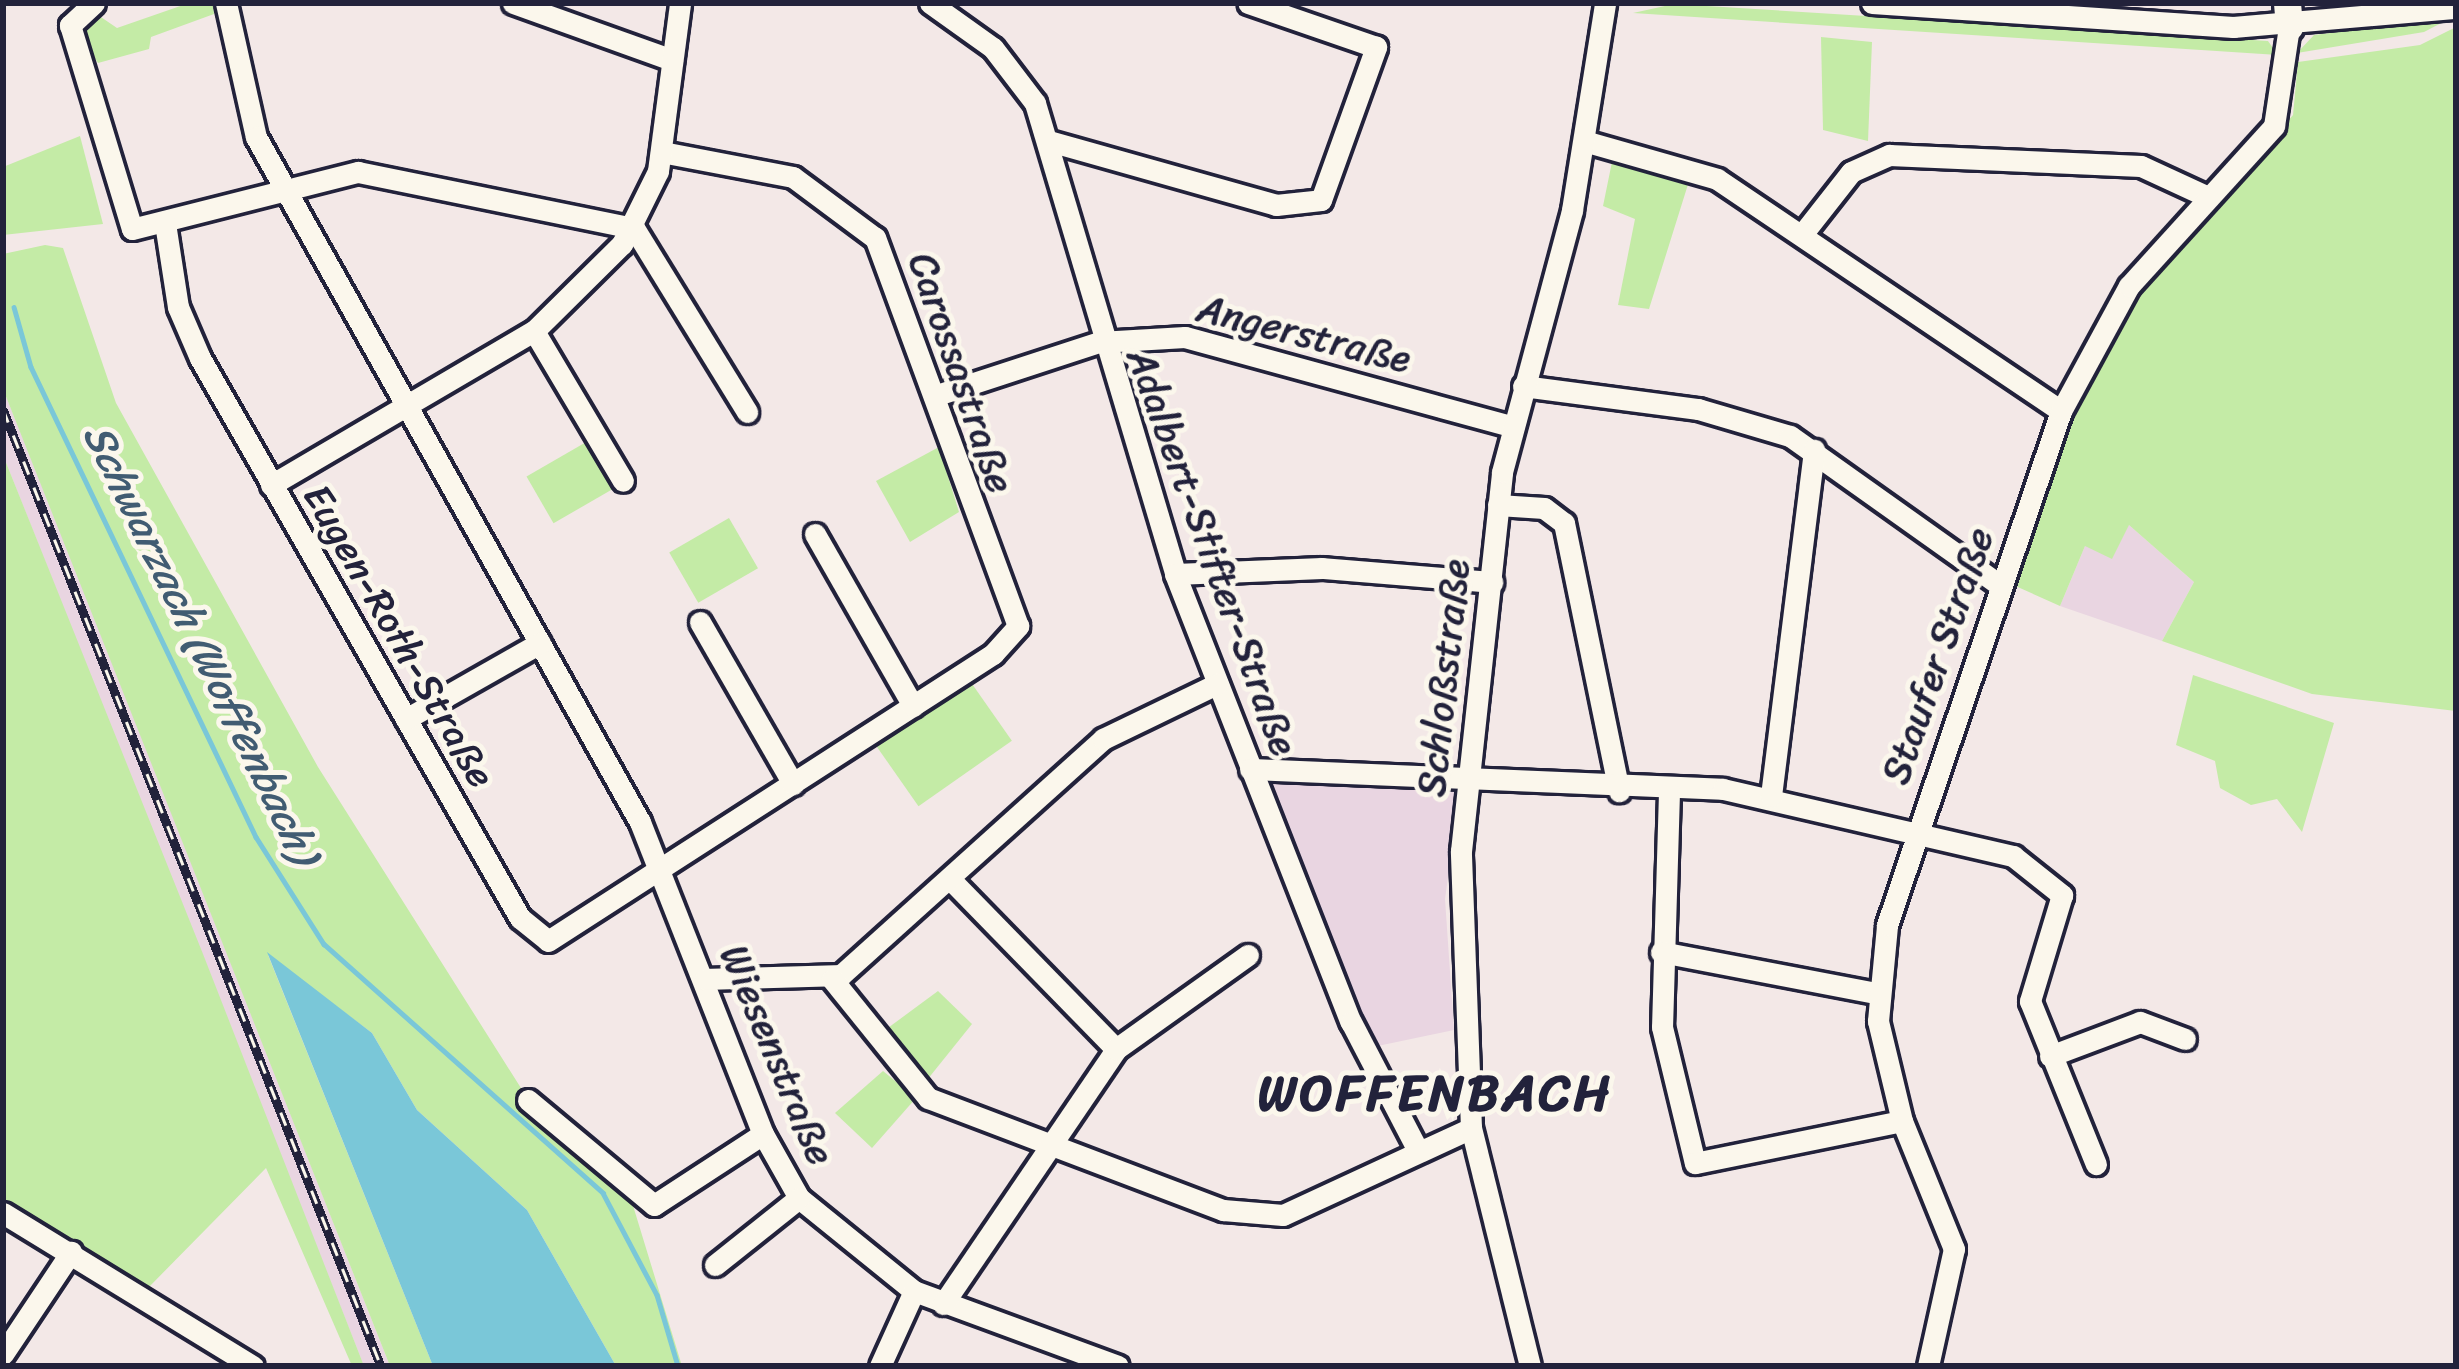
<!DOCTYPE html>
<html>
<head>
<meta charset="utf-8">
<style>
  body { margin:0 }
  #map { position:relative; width:2459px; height:1369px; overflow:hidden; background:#f3e8e7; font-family:Sriracha,sans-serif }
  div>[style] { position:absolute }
  .built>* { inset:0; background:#e9d5e1 }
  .green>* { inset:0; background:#c4eba6; transform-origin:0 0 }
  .water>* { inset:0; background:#7ac7d8 }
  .stream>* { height:4.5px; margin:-2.25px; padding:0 2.25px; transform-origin:2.25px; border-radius:2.25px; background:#7ac7d8 }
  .roads { filter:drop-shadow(3px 0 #22223b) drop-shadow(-3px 0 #22223b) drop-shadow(0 3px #22223b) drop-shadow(0 -3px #22223b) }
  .minor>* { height:21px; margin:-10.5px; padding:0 10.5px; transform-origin:10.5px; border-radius:10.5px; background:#fbf7ec }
  .major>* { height:27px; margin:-13.5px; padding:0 13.5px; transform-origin:13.5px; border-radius:13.5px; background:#fbf7ec }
  .rail>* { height:9px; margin-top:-4.5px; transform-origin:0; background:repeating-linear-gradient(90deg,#fbf7ec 0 14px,#22223b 0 28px); box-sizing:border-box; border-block:3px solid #22223b }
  span { translate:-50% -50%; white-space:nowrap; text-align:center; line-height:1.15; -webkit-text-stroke:10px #fbf7ec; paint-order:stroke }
  .street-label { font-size:39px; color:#22223b }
  .water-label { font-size:42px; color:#415c72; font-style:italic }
  .district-label { font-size:51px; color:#22223b; font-weight:700; letter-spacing:3px }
  .frame { position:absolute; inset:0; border:6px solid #22223b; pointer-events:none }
</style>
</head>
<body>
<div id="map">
  <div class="built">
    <div style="clip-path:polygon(3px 389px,90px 606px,390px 1366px,364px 1366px,3px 455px)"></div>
    <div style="clip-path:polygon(2129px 525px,2194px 582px,2162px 641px,2060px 606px,2085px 546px)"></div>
    <div style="clip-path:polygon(1259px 775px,1461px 781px,1445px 899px,1454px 1030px,1368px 1048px)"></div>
  </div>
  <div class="green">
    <div style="clip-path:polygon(189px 3px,213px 3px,214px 14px,151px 37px,149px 49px,98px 63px,80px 36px,92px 11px,117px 28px)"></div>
    <div style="clip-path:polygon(1674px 4px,2268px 41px,2278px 55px,1633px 13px)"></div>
    <div style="clip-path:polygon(2451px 18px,2424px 32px,2297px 53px,2314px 35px)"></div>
    <div style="clip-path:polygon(2456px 27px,2456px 711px,2312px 694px,2162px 641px,2194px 582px,2129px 525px,2112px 559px,2085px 546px,2060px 606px,2011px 584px,2083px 393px,2128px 309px,2293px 115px,2298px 62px,2420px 45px)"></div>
    <div style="clip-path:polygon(1821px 37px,1872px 42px,1868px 141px,1823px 130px)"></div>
    <div style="clip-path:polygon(80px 136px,103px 224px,3px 235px,3px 167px)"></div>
    <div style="clip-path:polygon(1613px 157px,1690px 178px,1649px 309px,1618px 305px,1635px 219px,1603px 206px)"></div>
    <div style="clip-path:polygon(45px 245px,63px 248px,116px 403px,318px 767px,538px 1115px,631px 1199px,682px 1366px,616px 1366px,527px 1210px,417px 1110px,372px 1033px,268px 955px,433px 1366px,390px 1366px,3px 389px,3px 254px)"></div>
    <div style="left:588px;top:441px;width:54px;height:71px;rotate:60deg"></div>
    <div style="clip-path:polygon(939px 447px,959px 512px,910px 542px,876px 481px)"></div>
    <div style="clip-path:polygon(3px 455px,203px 954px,364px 1366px,352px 1366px,266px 1168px,148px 1288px,3px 1206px)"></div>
    <div style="left:729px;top:518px;width:58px;height:69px;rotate:60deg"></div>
    <div style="clip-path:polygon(2193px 675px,2334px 723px,2302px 832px,2277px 799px,2251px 805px,2220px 788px,2215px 761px,2176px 745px)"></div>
    <div style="left:970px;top:681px;width:73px;height:114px;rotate:55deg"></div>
    <div style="clip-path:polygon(938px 991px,972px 1024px,923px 1085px,877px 1036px)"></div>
    <div style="clip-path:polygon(883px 1071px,916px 1098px,872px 1148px,835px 1113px)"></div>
  </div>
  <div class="water">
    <div style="clip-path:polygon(267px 952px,372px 1033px,417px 1110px,527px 1210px,616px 1366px,433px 1366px)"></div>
  </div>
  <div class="stream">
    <div style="left:14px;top:307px;width:62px;rotate:74.2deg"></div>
    <div style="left:31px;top:367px;width:521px;rotate:64.42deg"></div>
    <div style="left:256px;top:837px;width:127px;rotate:57.6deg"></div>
    <div style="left:324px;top:944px;width:374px;rotate:41.7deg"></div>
    <div style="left:603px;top:1193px;width:115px;rotate:62.1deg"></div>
    <div style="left:657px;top:1295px;width:74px;rotate:73.5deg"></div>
  </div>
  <div class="roads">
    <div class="minor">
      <div style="left:94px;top:3px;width:33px;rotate:137deg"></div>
      <div style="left:70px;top:25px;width:213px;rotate:73.1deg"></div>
      <div style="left:132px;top:229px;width:233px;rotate:-14.2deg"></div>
      <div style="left:358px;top:172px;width:282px;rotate:11.5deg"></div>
      <div style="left:634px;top:228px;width:216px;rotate:58.4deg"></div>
      <div style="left:226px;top:3px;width:137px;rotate:77.4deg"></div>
      <div style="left:256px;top:137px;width:785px;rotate:60.73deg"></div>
      <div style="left:640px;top:822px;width:335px;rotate:68.5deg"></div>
      <div style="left:763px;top:1134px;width:73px;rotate:60.6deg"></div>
      <div style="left:799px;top:1198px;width:148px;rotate:39deg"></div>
      <div style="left:914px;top:1291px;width:217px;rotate:20.2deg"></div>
      <div style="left:513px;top:3px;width:169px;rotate:19.7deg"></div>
      <div style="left:930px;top:3px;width:77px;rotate:35.5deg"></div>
      <div style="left:993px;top:48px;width:69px;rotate:52.6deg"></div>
      <div style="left:1035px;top:103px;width:491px;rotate:73.4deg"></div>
      <div style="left:1175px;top:574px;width:481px;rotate:68.6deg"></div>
      <div style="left:1351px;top:1022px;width:141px;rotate:62.5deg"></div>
      <div style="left:1872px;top:3px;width:362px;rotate:3.8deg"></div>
      <div style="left:2233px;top:27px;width:224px;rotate:-4.9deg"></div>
      <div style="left:1049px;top:141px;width:236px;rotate:15.7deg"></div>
      <div style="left:1276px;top:205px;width:45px;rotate:-6.3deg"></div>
      <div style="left:1321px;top:200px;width:163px;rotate:-70.2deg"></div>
      <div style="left:1376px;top:47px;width:135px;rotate:-161deg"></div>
      <div style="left:1584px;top:141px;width:138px;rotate:15.9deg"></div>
      <div style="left:1717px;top:179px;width:415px;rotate:34deg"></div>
      <div style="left:165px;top:223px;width:85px;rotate:81.2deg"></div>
      <div style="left:178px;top:307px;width:56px;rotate:66.7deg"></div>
      <div style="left:200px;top:358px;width:645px;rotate:60.26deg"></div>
      <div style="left:520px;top:918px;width:36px;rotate:39deg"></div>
      <div style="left:548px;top:941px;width:530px;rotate:-32.82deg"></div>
      <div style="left:993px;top:654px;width:38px;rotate:-48deg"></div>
      <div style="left:1018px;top:626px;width:414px;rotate:-110.2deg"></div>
      <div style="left:875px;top:238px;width:102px;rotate:-143.4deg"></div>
      <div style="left:793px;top:177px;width:133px;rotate:-169.2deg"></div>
      <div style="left:1804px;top:232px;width:76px;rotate:-51.9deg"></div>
      <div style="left:1851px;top:172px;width:42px;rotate:-24.1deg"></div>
      <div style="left:1889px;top:155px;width:252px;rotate:2.5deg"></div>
      <div style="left:2141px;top:166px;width:74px;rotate:24.8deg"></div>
      <div style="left:534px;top:331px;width:174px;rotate:59.3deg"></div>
      <div style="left:1523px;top:386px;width:177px;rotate:7.5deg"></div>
      <div style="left:1698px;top:409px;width:96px;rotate:16.4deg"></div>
      <div style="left:1790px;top:436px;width:259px;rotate:35.4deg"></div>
      <div style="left:940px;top:394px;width:167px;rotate:-18.1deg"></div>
      <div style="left:1099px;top:342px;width:86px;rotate:-3.3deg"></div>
      <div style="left:1185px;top:337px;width:338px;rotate:15.3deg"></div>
      <div style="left:271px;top:485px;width:305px;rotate:-30.4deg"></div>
      <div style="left:534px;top:331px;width:124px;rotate:-44.7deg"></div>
      <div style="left:622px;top:244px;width:81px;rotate:-63.7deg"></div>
      <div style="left:658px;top:171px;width:169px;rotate:-82.5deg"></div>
      <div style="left:1498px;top:505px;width:46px;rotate:3.7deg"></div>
      <div style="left:1544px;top:508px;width:25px;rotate:37deg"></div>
      <div style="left:1564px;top:523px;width:274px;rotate:78.4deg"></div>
      <div style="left:815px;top:534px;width:198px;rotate:60.3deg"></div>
      <div style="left:1175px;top:574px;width:147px;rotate:-2.3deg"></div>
      <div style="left:1322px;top:568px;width:171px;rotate:4.7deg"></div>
      <div style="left:700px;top:622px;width:187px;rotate:60.1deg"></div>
      <div style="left:406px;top:719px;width:154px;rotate:-29.6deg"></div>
      <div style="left:1250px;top:769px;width:473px;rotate:2.4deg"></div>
      <div style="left:1723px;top:789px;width:298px;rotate:13deg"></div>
      <div style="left:2013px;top:856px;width:63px;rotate:38.5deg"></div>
      <div style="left:2062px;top:895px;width:111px;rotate:106.8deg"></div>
      <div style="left:2030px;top:1001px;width:176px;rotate:68deg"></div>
      <div style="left:1669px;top:792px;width:235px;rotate:91.7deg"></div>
      <div style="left:1662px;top:1027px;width:140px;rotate:76.4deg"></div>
      <div style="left:1695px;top:1163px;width:211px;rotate:-11.5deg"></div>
      <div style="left:1771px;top:796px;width:349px;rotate:-82.9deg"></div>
      <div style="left:951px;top:880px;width:236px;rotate:45.7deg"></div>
      <div style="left:1661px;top:952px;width:218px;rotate:10.8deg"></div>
      <div style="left:705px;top:979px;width:136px;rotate:-1.7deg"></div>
      <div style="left:841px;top:975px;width:353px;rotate:-42deg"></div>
      <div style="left:1103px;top:739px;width:127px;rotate:-25.8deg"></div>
      <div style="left:832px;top:979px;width:153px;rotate:51.1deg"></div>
      <div style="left:928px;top:1098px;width:316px;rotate:20.8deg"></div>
      <div style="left:1223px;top:1210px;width:60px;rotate:4.8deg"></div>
      <div style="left:1283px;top:1215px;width:207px;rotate:-24.8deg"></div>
      <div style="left:2050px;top:1056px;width:96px;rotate:-20.7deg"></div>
      <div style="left:2140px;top:1022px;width:48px;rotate:20.7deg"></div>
      <div style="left:528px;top:1100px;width:164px;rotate:39.8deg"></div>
      <div style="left:654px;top:1205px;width:130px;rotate:-33.1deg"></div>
      <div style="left:3px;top:1213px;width:293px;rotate:31.5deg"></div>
      <div style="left:715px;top:1265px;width:107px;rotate:-38.6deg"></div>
      <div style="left:943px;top:1304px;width:308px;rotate:-55.8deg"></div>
      <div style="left:1116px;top:1049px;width:162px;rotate:-35.5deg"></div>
      <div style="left:3px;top:1354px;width:123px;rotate:-56.3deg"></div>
      <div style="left:880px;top:1366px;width:82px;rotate:-65.6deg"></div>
      <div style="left:1530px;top:1366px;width:245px;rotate:-103.9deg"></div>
      <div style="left:1471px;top:1128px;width:277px;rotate:-92.1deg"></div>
      <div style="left:1461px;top:851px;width:381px;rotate:-83.8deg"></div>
      <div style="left:1502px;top:472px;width:271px;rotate:-75deg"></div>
      <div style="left:1572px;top:210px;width:210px;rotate:-80.9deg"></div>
      <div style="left:1928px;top:1366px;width:120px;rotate:-77.5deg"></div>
      <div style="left:1954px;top:1249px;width:138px;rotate:-112.1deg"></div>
      <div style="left:1902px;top:1121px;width:103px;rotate:-103.5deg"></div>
      <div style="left:1878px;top:1021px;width:96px;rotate:-84.6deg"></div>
      <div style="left:1887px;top:925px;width:543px;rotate:-71.3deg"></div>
      <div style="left:2061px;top:411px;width:142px;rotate:-61.5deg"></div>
      <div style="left:2129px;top:286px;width:216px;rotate:-47.8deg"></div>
      <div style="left:2274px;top:126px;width:100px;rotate:-81.4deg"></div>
    </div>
    <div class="major">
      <div style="left:2287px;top:3px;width:24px;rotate:85deg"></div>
    </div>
  </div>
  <div class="rail">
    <div style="left:3px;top:409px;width:1029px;rotate:68.45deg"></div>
  </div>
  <div class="street-label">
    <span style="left:1304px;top:334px;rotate:14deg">Angerstraße</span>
    <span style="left:961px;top:373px;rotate:71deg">Carossastraße</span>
    <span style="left:1212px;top:552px;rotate:70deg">Adalbert-Stifter-Straße</span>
    <span style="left:399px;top:636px;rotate:60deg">Eugen-Roth-Straße</span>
    <span style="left:1938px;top:656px;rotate:-71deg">Staufer Straße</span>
    <span style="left:1444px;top:678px;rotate:-84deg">Schloßstraße</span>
    <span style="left:777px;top:1055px;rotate:67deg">Wiesenstraße</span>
  </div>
  <div class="water-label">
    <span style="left:201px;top:643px;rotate:64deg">Schwarzach (Woffenbach)</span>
  </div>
  <div class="district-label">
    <span style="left:1435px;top:1093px">WOFFENBACH</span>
  </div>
  <div class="frame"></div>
</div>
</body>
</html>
